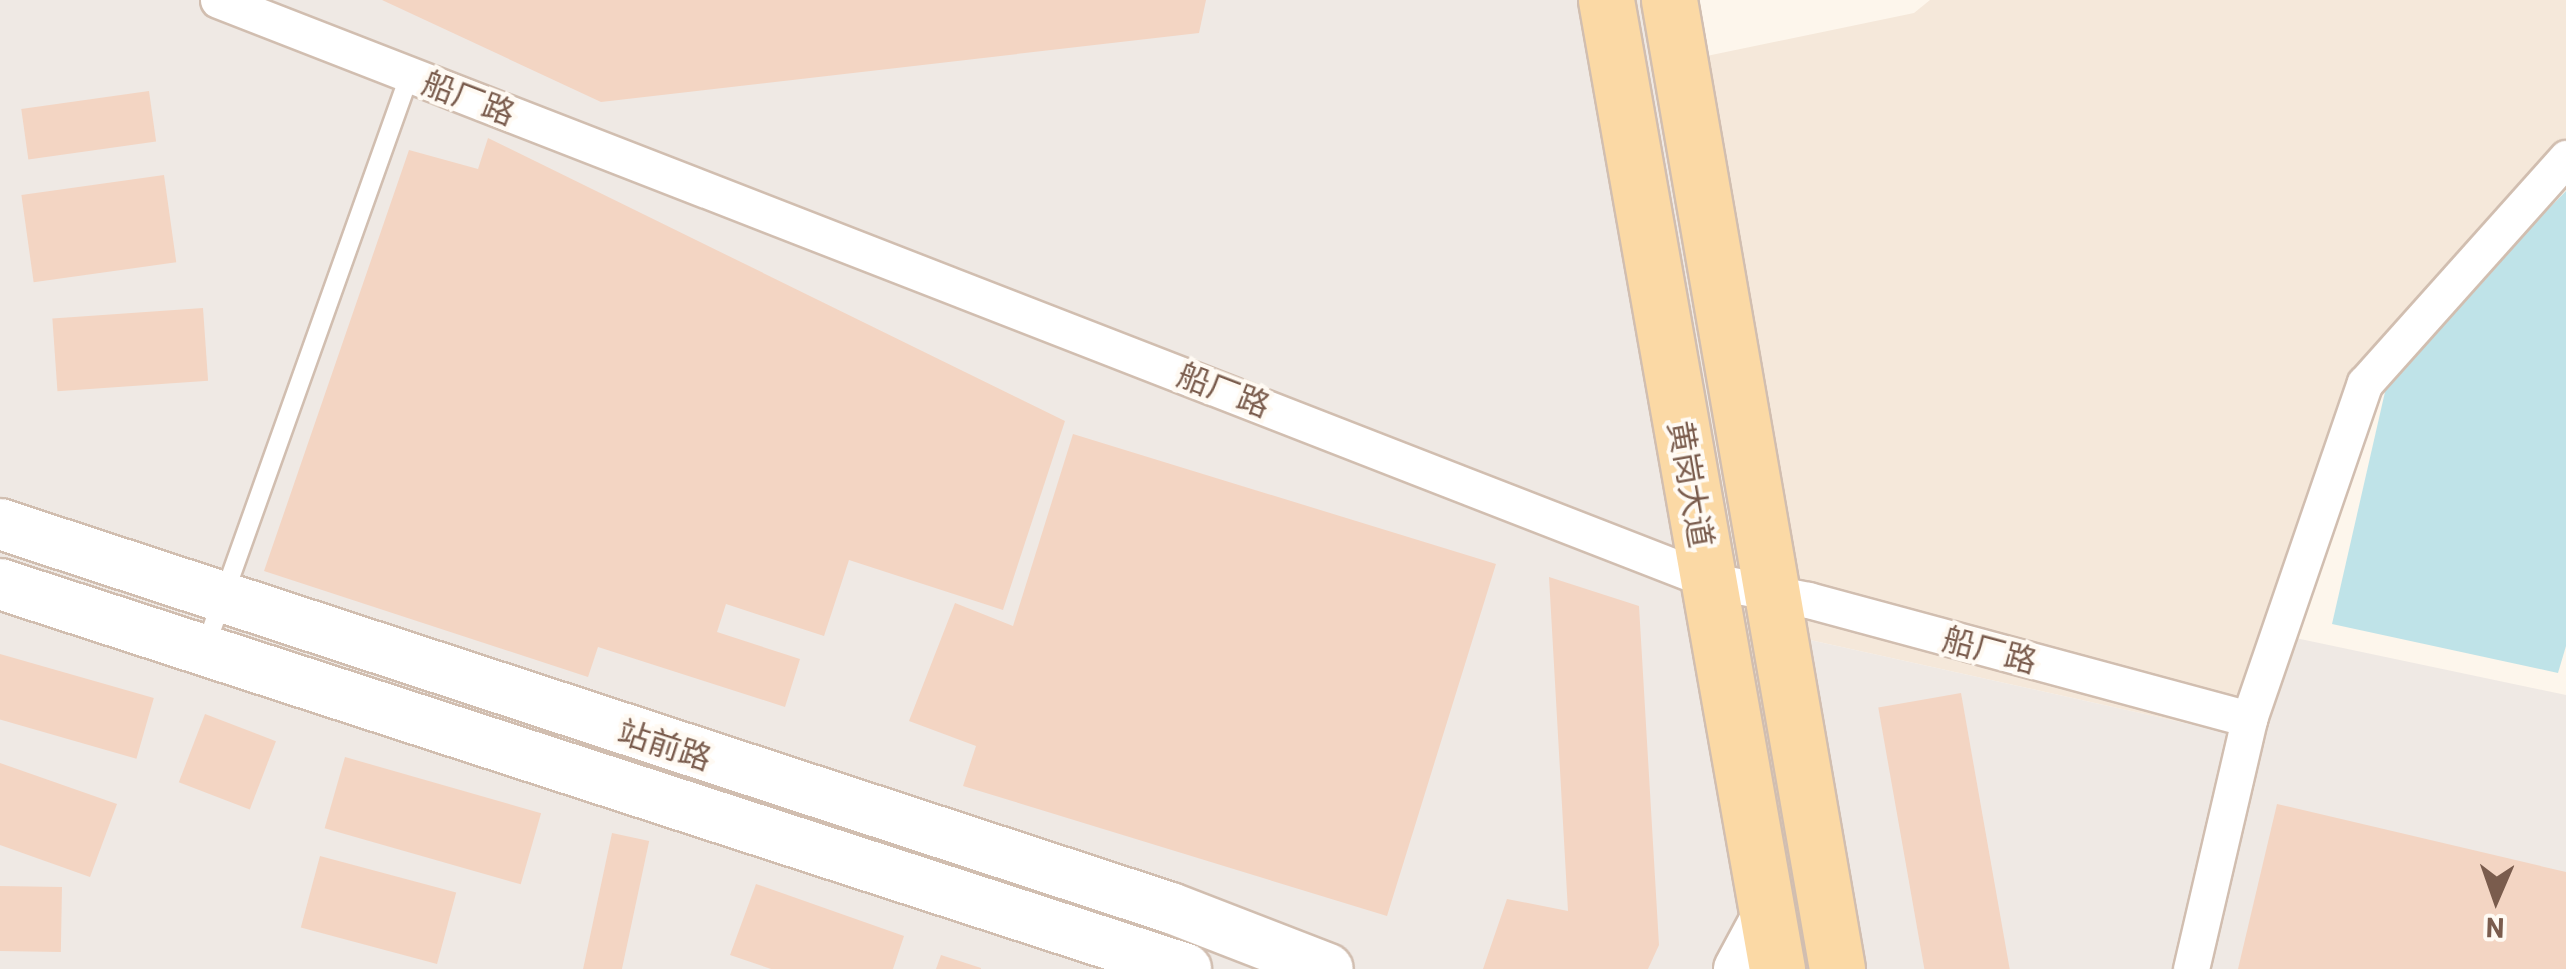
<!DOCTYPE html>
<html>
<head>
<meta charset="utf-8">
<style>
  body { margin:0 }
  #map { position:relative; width:2566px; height:969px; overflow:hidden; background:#fdf6ec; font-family:Barlow,"Noto Sans SC",sans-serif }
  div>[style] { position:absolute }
  .residential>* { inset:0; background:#f5e8da }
  .industrial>* { inset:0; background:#efe9e4 }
  .water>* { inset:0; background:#bfe3e8 }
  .building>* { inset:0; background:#f3d5c3; transform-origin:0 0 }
  .roads { filter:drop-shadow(2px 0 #d1beb0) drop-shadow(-2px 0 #d1beb0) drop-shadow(0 2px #d1beb0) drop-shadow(0 -2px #d1beb0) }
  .lane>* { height:18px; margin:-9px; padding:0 9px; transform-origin:9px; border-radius:9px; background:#fff }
  .street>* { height:35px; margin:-17.5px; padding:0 17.5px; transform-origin:17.5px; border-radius:17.5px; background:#fff }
  .secondary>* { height:50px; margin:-25px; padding:0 25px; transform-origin:25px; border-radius:25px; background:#fff }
  .primary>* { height:55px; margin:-27.5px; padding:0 27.5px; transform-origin:27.5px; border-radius:27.5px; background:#fbd9a5 }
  span { translate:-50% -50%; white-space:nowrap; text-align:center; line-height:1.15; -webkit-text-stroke:8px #fffaf3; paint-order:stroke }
  .street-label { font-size:32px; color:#7a5c4d }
  .north { position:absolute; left:2446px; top:849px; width:100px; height:100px; -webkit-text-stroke:8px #fffaf3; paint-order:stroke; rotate:182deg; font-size:28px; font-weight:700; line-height:40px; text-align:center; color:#7a5c4d }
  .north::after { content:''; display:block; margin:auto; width:35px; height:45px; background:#7a5c4d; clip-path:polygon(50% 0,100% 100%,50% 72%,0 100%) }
</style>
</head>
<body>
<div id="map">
  <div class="residential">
    <div style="clip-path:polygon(1930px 0,2566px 0,2566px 158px,2365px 383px,2253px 738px,1801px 638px,1697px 58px,1914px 13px)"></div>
  </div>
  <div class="industrial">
    <div style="clip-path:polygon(0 0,1687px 0,1801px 638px,2253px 738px,2286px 636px,2566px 695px,2566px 969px,0 969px)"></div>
  </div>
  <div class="water">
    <div style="clip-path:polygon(2566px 191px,2566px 646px,2558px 673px,2332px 624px,2390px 370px)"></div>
  </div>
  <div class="building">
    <div style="clip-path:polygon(382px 0,1206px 0,1199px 33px,601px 102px)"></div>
    <div style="left:149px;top:91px;width:51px;height:129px;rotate:82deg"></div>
    <div style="clip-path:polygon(488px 138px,1065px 421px,1003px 610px,849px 560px,824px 636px,726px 604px,717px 632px,800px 659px,785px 707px,598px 647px,588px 677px,264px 571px,409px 150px,478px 169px)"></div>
    <div style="left:164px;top:175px;width:88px;height:144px;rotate:82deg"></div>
    <div style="left:203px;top:308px;width:73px;height:151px;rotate:86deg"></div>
    <div style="clip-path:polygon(1073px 434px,1496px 564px,1387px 916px,963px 786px,976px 746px,909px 721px,955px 603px,1013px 626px)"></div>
    <div style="clip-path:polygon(1549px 577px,1639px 606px,1659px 945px,1648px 969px,1483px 969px,1507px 899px,1568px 911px)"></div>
    <div style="left:0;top:654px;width:160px;height:63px;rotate:16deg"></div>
    <div style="left:1961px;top:693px;width:281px;height:84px;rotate:80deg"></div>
    <div style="left:205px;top:714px;width:76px;height:73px;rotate:21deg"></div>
    <div style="left:345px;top:757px;width:204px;height:74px;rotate:16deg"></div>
    <div style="clip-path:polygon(0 763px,117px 804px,90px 877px,0 845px)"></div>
    <div style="clip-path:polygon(2277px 804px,2566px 872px,2566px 969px,2238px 969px)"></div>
    <div style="left:612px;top:833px;width:38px;height:140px;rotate:12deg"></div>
    <div style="left:320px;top:856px;width:141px;height:74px;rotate:15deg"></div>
    <div style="clip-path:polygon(756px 884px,904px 936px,893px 969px,771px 969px,730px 955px)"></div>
    <div style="left:0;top:886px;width:62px;height:65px;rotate:1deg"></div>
    <div style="clip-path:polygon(941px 955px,981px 968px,981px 969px,936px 969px)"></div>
  </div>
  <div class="roads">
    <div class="lane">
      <div style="left:205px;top:648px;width:610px;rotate:-70.35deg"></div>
    </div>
    <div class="street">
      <div style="left:218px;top:0;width:1599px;rotate:21.27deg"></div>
      <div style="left:1708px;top:580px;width:102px;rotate:11.3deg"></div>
      <div style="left:1808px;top:600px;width:457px;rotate:15.1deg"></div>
      <div style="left:2191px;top:969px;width:257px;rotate:-76.9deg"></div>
      <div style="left:2249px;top:719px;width:355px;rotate:-71deg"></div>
      <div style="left:2365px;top:383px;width:302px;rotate:-48.2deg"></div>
    </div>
    <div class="secondary">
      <div style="left:0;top:524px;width:1232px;rotate:18.16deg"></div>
      <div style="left:1171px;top:908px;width:168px;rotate:21.2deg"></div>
      <div style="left:0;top:584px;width:1247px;rotate:17.98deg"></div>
      <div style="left:1739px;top:969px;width:59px;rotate:-61.7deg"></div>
    </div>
    <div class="primary">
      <div style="left:1606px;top:0;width:984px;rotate:79.99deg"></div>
      <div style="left:1669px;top:0;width:983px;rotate:80.16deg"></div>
    </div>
  </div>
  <div class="street-label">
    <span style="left:469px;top:97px;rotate:21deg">船厂路</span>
    <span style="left:1224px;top:389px;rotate:21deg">船厂路</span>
    <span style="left:1692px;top:484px;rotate:80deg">黄岗大道</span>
    <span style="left:1990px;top:649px;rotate:15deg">船厂路</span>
    <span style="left:665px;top:744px;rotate:18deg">站前路</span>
  </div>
  <div class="north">N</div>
</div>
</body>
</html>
